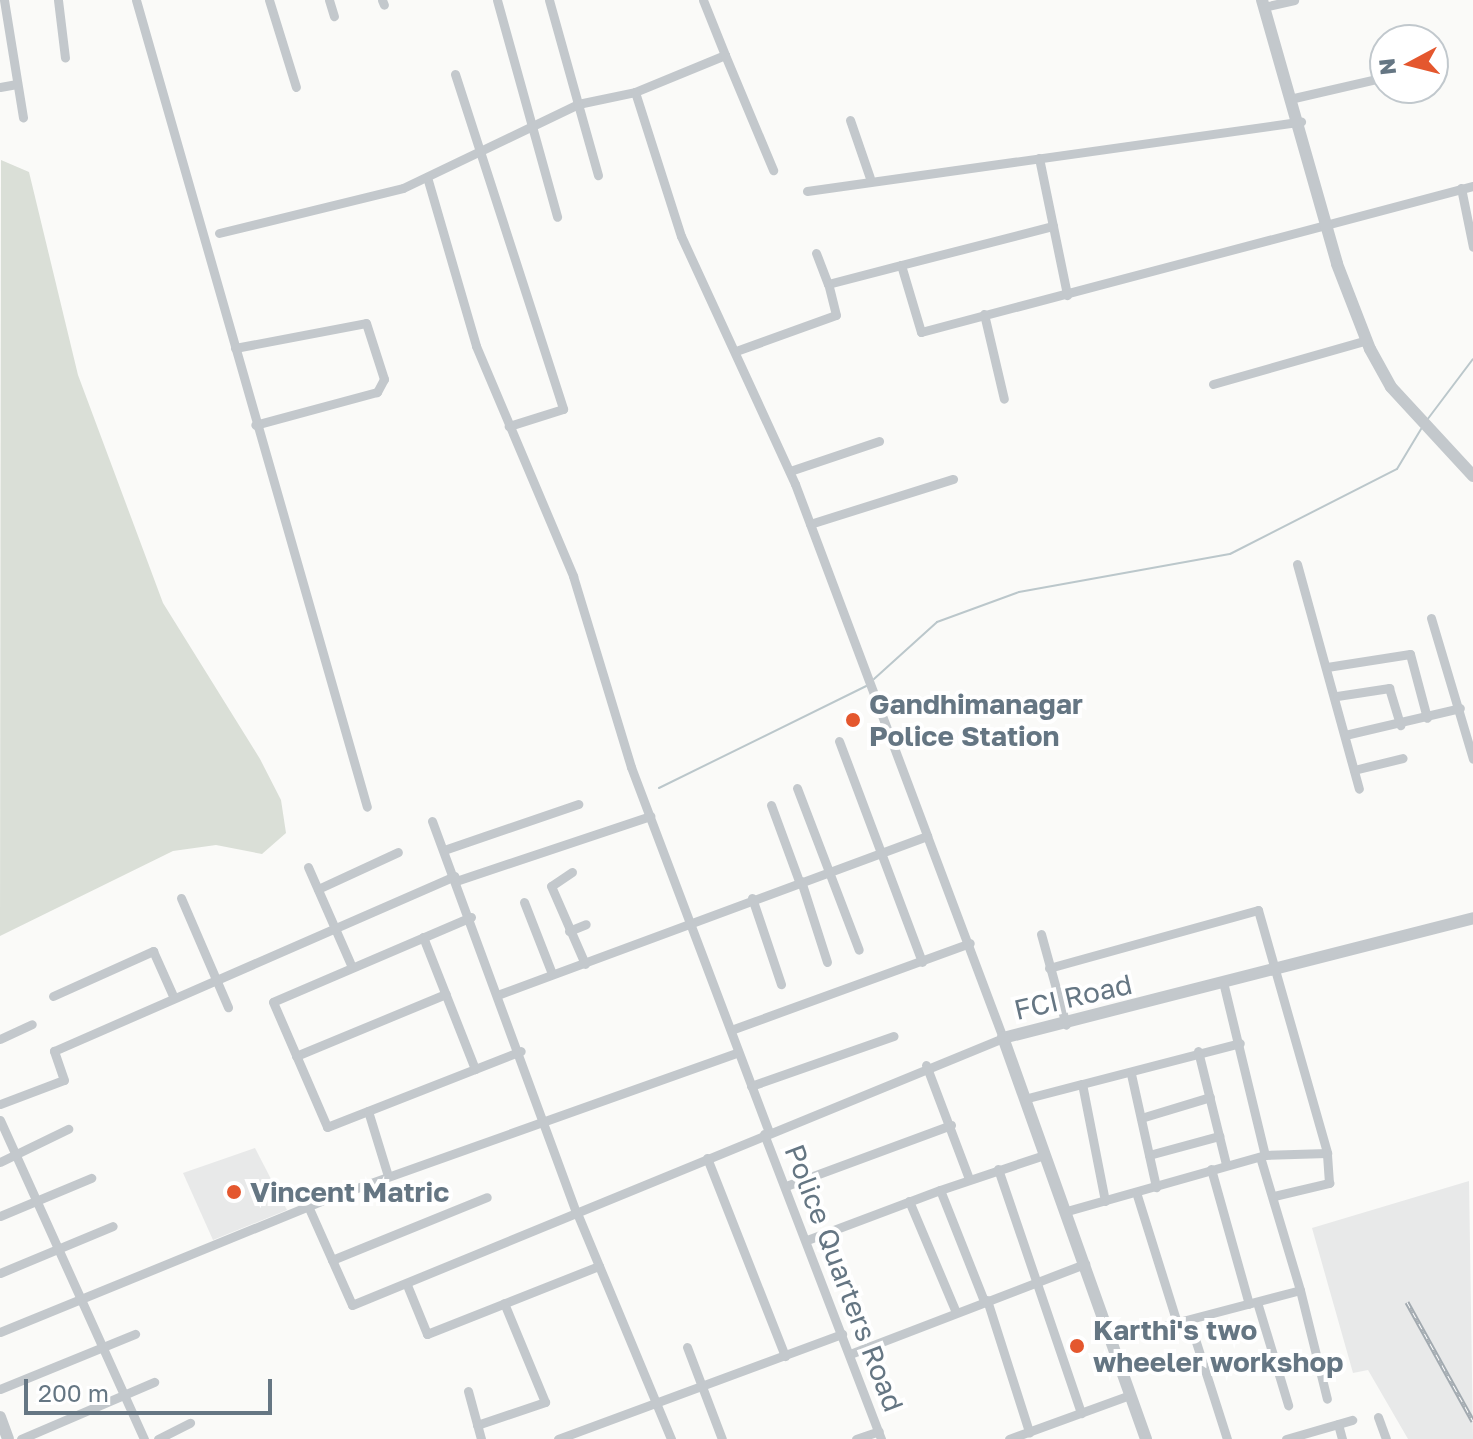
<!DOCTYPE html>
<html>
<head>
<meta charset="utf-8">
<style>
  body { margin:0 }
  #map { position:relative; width:1473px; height:1439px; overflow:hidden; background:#fafaf8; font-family:"Golos Text",sans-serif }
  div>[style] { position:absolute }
  .built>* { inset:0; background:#e8e9e9 }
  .green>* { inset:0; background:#dadfd7 }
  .stream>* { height:2px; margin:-1px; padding:0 1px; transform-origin:1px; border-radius:1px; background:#bbc7cb }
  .minor>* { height:9px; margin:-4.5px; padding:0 4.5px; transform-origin:4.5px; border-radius:4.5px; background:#c3c8cc }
  .tertiary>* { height:12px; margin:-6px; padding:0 6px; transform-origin:6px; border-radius:6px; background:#c3c8cc }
  .rail>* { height:5px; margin-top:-2.5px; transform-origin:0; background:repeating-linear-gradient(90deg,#fff 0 6px,#a2aab0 0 12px); box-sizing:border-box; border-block:2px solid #a2aab0 }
  .dots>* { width:22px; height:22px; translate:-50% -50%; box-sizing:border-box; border:4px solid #fff; border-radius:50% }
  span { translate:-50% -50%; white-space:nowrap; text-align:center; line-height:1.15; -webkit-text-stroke:8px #fff; paint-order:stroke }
  .poi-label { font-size:28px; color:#657683; font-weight:700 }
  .left { translate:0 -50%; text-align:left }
  .street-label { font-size:28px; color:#657683 }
  .north { position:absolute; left:1369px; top:24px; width:80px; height:80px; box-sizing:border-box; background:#fff; border:2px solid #c1c8cd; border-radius:50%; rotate:263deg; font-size:22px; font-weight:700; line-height:32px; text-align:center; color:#657683 }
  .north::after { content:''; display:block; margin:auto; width:28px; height:36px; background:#e4572e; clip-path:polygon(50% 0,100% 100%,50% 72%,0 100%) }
  .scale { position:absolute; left:24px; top:1379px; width:248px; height:36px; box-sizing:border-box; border:4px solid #657683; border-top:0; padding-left:10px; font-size:24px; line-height:28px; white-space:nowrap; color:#657683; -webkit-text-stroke:6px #fff; paint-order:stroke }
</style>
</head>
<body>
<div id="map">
  <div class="built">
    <div style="clip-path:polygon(255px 1148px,287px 1210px,213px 1240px,183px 1173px)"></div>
    <div style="clip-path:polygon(1469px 1181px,1473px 1439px,1408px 1439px,1368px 1370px,1353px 1373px,1312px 1228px)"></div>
  </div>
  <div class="green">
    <div style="clip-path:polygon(1px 160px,29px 172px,78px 375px,163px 603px,260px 759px,281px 800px,286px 833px,262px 854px,216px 845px,173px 851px,0 936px)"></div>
  </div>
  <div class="stream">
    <div style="left:1427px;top:420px;width:76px;rotate:-53deg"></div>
    <div style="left:874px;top:679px;width:85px;rotate:-42.1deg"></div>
    <div style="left:937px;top:622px;width:87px;rotate:-20.1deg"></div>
    <div style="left:1019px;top:592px;width:214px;rotate:-10.2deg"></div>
    <div style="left:1230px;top:554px;width:187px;rotate:-27deg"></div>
    <div style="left:1397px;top:469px;width:47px;rotate:-59deg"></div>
    <div style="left:659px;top:788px;width:231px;rotate:-26.2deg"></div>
  </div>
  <div class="minor">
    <div style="left:4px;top:0;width:119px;rotate:80.8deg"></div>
    <div style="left:58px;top:0;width:58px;rotate:83.1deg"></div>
    <div style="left:136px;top:0;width:839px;rotate:74.03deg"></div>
    <div style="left:269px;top:0;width:91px;rotate:72.8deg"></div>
    <div style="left:329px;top:0;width:17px;rotate:73deg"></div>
    <div style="left:382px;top:0;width:5px;rotate:68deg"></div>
    <div style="left:497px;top:0;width:225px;rotate:74.5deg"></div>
    <div style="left:549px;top:0;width:108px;rotate:74.4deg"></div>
    <div style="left:578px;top:104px;width:58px;rotate:-11.9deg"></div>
    <div style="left:703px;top:0;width:59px;rotate:68.2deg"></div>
    <div style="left:725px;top:55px;width:97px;rotate:157.7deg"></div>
    <div style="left:635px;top:92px;width:151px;rotate:72.3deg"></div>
    <div style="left:681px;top:236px;width:273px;rotate:65.3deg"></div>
    <div style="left:795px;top:484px;width:376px;rotate:69.4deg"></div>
    <div style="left:1264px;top:7px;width:31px;rotate:-13deg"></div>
    <div style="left:725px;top:55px;width:125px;rotate:67.3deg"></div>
    <div style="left:455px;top:74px;width:352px;rotate:72.1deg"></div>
    <div style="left:563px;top:409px;width:57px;rotate:162.5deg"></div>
    <div style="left:0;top:87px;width:17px;rotate:-10deg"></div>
    <div style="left:1294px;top:98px;width:93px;rotate:-13deg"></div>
    <div style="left:850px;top:120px;width:61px;rotate:71deg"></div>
    <div style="left:1039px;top:158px;width:140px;rotate:78.4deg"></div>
    <div style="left:427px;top:177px;width:176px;rotate:73.8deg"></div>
    <div style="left:476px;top:346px;width:250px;rotate:67.1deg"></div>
    <div style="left:573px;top:576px;width:200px;rotate:73.1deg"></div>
    <div style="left:631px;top:767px;width:390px;rotate:69.3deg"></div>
    <div style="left:1461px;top:188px;width:60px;rotate:78.5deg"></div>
    <div style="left:807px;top:191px;width:499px;rotate:-8deg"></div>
    <div style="left:219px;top:233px;width:189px;rotate:-13.7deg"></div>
    <div style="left:403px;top:188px;width:194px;rotate:-25.6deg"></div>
    <div style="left:578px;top:104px;width:74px;rotate:74.3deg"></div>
    <div style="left:816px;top:253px;width:33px;rotate:69deg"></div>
    <div style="left:901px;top:265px;width:157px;rotate:-14.4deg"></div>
    <div style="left:984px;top:314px;width:87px;rotate:76.8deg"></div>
    <div style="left:235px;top:348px;width:133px;rotate:-10.8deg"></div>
    <div style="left:366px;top:323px;width:59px;rotate:72.2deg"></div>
    <div style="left:384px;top:379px;width:15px;rotate:118deg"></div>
    <div style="left:377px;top:392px;width:126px;rotate:164.9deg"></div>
    <div style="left:736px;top:351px;width:106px;rotate:-19.8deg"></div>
    <div style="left:836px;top:315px;width:32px;rotate:-104deg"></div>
    <div style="left:828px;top:284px;width:75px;rotate:-14.6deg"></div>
    <div style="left:901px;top:265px;width:70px;rotate:73.4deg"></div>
    <div style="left:921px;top:332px;width:571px;rotate:-14.82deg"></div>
    <div style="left:1213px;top:384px;width:160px;rotate:-15.9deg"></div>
    <div style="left:790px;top:471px;width:94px;rotate:-18.6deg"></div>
    <div style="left:810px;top:524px;width:150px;rotate:-17.5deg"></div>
    <div style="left:1297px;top:564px;width:233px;rotate:74.6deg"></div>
    <div style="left:1431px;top:618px;width:147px;rotate:73.4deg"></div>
    <div style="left:1327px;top:667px;width:84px;rotate:-8.9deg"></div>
    <div style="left:1410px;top:654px;width:66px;rotate:75.1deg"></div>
    <div style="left:1337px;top:696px;width:53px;rotate:-8.7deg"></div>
    <div style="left:1389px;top:688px;width:39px;rotate:73deg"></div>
    <div style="left:1345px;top:735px;width:118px;rotate:-13.2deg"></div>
    <div style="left:839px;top:741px;width:236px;rotate:69.4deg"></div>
    <div style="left:1354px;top:770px;width:50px;rotate:-13.8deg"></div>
    <div style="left:797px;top:788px;width:173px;rotate:69.1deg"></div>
    <div style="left:771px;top:805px;width:81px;rotate:69.8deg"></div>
    <div style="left:432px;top:821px;width:418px;rotate:69.8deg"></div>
    <div style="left:444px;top:850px;width:142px;rotate:-18.9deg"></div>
    <div style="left:308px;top:867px;width:109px;rotate:66.3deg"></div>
    <div style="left:572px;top:872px;width:25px;rotate:146deg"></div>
    <div style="left:551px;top:886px;width:85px;rotate:66.4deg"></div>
    <div style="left:456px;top:881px;width:205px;rotate:-18.5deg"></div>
    <div style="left:801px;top:881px;width:85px;rotate:72.2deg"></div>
    <div style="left:318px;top:889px;width:88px;rotate:-24.8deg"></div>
    <div style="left:181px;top:898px;width:119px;rotate:66.7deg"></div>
    <div style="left:752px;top:898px;width:91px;rotate:71.4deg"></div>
    <div style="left:524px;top:902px;width:77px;rotate:68.7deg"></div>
    <div style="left:471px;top:917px;width:215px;rotate:156.8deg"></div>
    <div style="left:273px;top:1002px;width:136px;rotate:66.6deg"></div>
    <div style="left:327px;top:1127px;width:208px;rotate:-21.4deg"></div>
    <div style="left:569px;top:931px;width:18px;rotate:-22deg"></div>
    <div style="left:1041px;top:934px;width:94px;rotate:74.6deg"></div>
    <div style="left:423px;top:937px;width:142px;rotate:68.5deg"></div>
    <div style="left:1049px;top:968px;width:217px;rotate:-15.5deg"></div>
    <div style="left:1258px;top:910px;width:253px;rotate:74.1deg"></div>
    <div style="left:1327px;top:1153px;width:62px;rotate:178.2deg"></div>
    <div style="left:1265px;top:1155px;width:209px;rotate:164.2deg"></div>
    <div style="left:1224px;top:986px;width:174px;rotate:76.4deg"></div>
    <div style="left:53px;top:996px;width:110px;rotate:-24.2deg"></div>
    <div style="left:153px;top:951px;width:51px;rotate:65.9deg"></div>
    <div style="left:731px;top:1030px;width:254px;rotate:-20deg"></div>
    <div style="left:0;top:1039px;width:35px;rotate:-25deg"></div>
    <div style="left:1198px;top:1051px;width:116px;rotate:76.1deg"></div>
    <div style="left:296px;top:1056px;width:162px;rotate:-22.5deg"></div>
    <div style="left:926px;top:1065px;width:122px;rotate:69.3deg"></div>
    <div style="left:1131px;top:1074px;width:116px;rotate:77.5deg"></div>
    <div style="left:751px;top:1086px;width:151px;rotate:-19.3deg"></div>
    <div style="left:1024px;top:1099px;width:60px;rotate:-14.5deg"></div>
    <div style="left:0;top:1104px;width:68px;rotate:-20.6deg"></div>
    <div style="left:64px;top:1080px;width:31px;rotate:-109deg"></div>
    <div style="left:54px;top:1051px;width:437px;rotate:-23.6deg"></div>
    <div style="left:368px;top:1111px;width:68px;rotate:72.9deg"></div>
    <div style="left:1141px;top:1118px;width:72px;rotate:-16.9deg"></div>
    <div style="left:0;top:1120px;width:350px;rotate:65.7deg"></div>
    <div style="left:764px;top:1134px;width:327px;rotate:69deg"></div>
    <div style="left:1149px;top:1155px;width:73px;rotate:-15.2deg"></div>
    <div style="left:707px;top:1158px;width:213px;rotate:68.5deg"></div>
    <div style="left:0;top:1162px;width:76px;rotate:-25.9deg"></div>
    <div style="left:998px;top:1169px;width:258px;rotate:71.2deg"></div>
    <div style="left:1211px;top:1169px;width:140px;rotate:74.3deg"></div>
    <div style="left:786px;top:1186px;width:176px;rotate:-20.3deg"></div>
    <div style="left:1136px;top:1192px;width:137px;rotate:72.6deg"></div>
    <div style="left:1274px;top:1196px;width:57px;rotate:-13.3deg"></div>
    <div style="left:1329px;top:1183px;width:30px;rotate:-94deg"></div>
    <div style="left:909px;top:1201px;width:118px;rotate:67.1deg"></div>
    <div style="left:1105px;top:1201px;width:119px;rotate:-101.1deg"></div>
    <div style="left:1082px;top:1084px;width:163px;rotate:-14.5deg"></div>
    <div style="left:308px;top:1206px;width:108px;rotate:66deg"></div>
    <div style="left:352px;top:1305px;width:704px;rotate:-22.3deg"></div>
    <div style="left:1003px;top:1038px;width:216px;rotate:-110.6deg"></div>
    <div style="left:927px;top:836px;width:456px;rotate:159.7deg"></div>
    <div style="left:577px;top:1213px;width:245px;rotate:67.4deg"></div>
    <div style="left:0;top:1216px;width:99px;rotate:-22.7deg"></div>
    <div style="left:807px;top:1240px;width:142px;rotate:-20.6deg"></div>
    <div style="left:332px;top:1260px;width:167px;rotate:-22.1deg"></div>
    <div style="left:0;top:1273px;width:122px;rotate:-22.6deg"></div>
    <div style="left:407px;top:1285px;width:53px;rotate:67.8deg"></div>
    <div style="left:427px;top:1334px;width:185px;rotate:-21.6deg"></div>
    <div style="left:1300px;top:1290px;width:112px;rotate:76.1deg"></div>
    <div style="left:987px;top:1300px;width:139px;rotate:72.3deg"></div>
    <div style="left:984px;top:1301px;width:119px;rotate:-111.6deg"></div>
    <div style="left:940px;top:1190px;width:110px;rotate:-18.6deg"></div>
    <div style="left:1257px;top:1302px;width:108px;rotate:73.2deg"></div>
    <div style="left:1189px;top:1320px;width:125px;rotate:72.3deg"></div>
    <div style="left:0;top:1332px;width:352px;rotate:-22.2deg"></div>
    <div style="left:326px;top:1199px;width:437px;rotate:-19.6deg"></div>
    <div style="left:1110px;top:1340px;width:196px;rotate:-14.7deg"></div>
    <div style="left:1300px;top:1290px;width:139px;rotate:-106.7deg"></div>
    <div style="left:687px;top:1347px;width:98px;rotate:69.2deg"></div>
    <div style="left:850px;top:1354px;width:252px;rotate:-21deg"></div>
    <div style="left:0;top:1389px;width:146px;rotate:-22.2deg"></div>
    <div style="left:468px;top:1391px;width:50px;rotate:74.8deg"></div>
    <div style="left:1378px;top:1417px;width:23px;rotate:70deg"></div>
    <div style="left:1338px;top:1424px;width:16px;rotate:75deg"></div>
    <div style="left:477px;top:1425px;width:72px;rotate:-18.7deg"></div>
    <div style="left:545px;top:1402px;width:107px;rotate:-112.5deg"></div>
    <div style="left:21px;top:1439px;width:145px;rotate:-23.2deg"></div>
    <div style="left:158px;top:1439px;width:36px;rotate:-27deg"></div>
    <div style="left:558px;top:1439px;width:303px;rotate:-20.3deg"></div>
    <div style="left:856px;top:1439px;width:24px;rotate:-19deg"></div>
    <div style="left:1009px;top:1439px;width:129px;rotate:-20deg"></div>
    <div style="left:1286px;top:1439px;width:69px;rotate:-16.1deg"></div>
  </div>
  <div class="tertiary">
    <div style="left:1262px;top:0;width:274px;rotate:74.1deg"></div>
    <div style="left:1337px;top:264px;width:91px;rotate:68.8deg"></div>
    <div style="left:1370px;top:349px;width:43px;rotate:61.1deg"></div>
    <div style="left:1391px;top:387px;width:121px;rotate:47.3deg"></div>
    <div style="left:0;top:1417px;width:23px;rotate:70deg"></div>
    <div style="left:1146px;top:1439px;width:426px;rotate:-109.6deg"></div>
    <div style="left:1003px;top:1038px;width:485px;rotate:-14.3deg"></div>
  </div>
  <div class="rail">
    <div style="left:1407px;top:1302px;width:136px;rotate:61deg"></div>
  </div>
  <div class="dots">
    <div style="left:853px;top:720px;background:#e4572e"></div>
    <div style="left:234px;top:1192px;background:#e4572e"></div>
    <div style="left:1077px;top:1346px;background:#e4572e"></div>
  </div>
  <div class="poi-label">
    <span class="left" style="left:869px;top:720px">Gandhimanagar<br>Police Station</span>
    <span class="left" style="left:250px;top:1192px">Vincent Matric</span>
    <span class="left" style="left:1093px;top:1346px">Karthi's two<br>wheeler workshop</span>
  </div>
  <div class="street-label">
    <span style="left:1073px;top:997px;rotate:-13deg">FCI Road</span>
    <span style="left:844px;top:1278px;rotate:69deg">Police Quarters Road</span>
  </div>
  <div class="north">N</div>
  <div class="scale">200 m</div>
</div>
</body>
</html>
